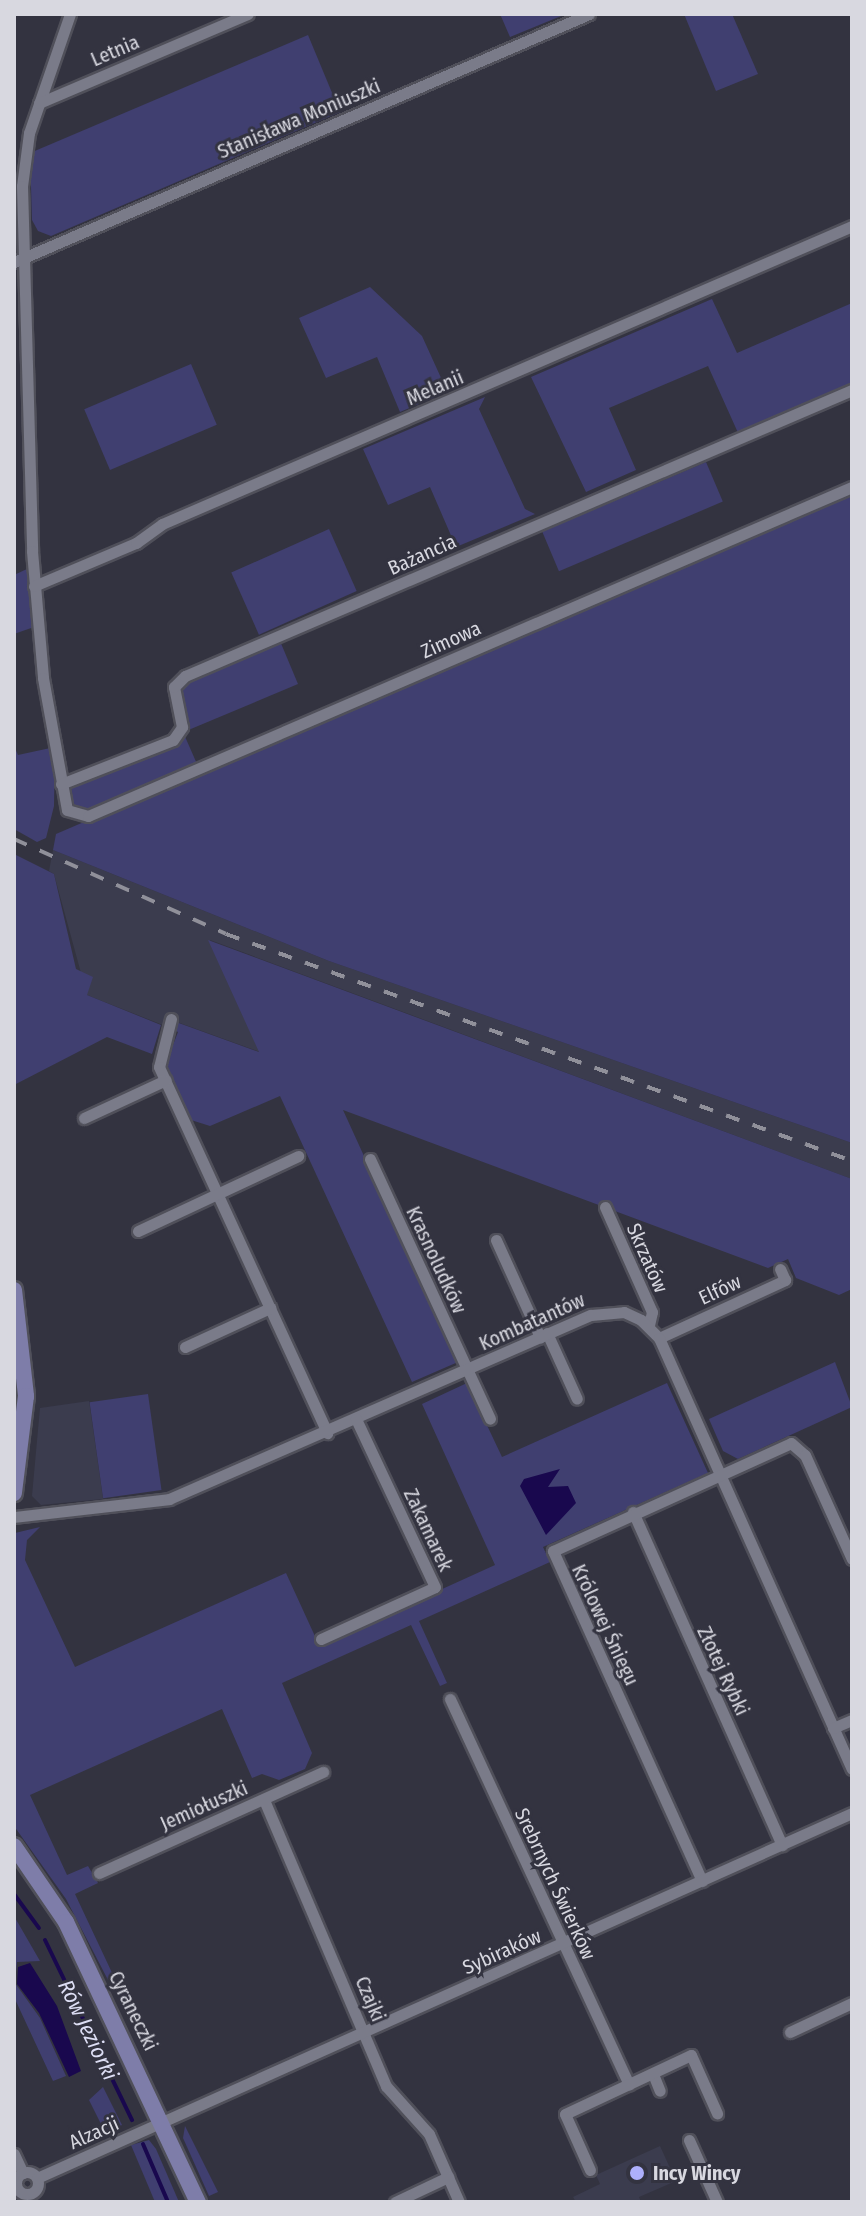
<!DOCTYPE html>
<html>
<head>
<meta charset="utf-8">
<style>
  body { margin:0 }
  #map { position:relative; width:866px; height:2216px; overflow:hidden; background:#333340; font-family:"Fira Sans Condensed",sans-serif }
  div>[style] { position:absolute }
  .built>* { inset:0; background:#3b3c4e }
  .green>* { inset:0; background:#403f70; transform-origin:0 0 }
  .water>* { inset:0; background:#19084e }
  .stream>* { height:4px; margin:-2px; padding:0 2px; transform-origin:2px; border-radius:2px; background:#19084e }
  .roads { filter:drop-shadow(2px 0 #50505a) drop-shadow(-2px 0 #50505a) drop-shadow(0 2px #50505a) drop-shadow(0 -2px #50505a) }
  .street>* { height:11px; margin:-5.5px; padding:0 5.5px; transform-origin:5.5px; border-radius:5.5px; background:#7a7b89 }
  .street>.ring { margin:-5.5px; padding:0; box-sizing:content-box; background:none; border:11px solid #7a7b89; border-radius:50% }
  .secondary>* { height:16px; margin:-8px; padding:0 8px; transform-origin:8px; border-radius:8px; background:#7e7da9 }
  .rail>* { height:4px; margin-top:-2px; transform-origin:0; background:repeating-linear-gradient(90deg,#90909a 0 14px,transparent 0 28px) }
  .dots>* { width:22px; height:22px; translate:-50% -50%; box-sizing:border-box; border:4px solid #333340; border-radius:50% }
  span { translate:-50% -50%; white-space:nowrap; text-align:center; line-height:1.15; -webkit-text-stroke:6px #333340; paint-order:stroke }
  .street-label { font-size:20px; color:#d8d8e0 }
  .poi-label { font-size:20px; color:#d8d8e0; font-weight:700 }
  .left { translate:0 -50%; text-align:left }
  .water-label { font-size:22px; color:#dddef4; font-style:italic }
  .frame { position:absolute; inset:0; border:16px solid #d8d8e0; pointer-events:none }
</style>
</head>
<body>
<div id="map">
  <div class="built">
    <div style="clip-path:polygon(53px 850px,329px 961px,852px 1143px,852px 1179px,210px 940px,260px 1052px,177px 1022px,173px 1029px,87px 995px,54px 874px,49px 871px)"></div>
    <div style="clip-path:polygon(89px 1401px,103px 1499px,41px 1505px,32px 1496px,40px 1408px)"></div>
    <div style="clip-path:polygon(660px 2146px,676px 2181px,639px 2197px,641px 2202px,576px 2202px,573px 2197px,600px 2184px,596px 2175px)"></div>
  </div>
  <div class="green">
    <div style="clip-path:polygon(500px 14px,566px 14px,510px 37px)"></div>
    <div style="clip-path:polygon(684px 14px,732px 14px,758px 74px,716px 91px)"></div>
    <div style="clip-path:polygon(308px 35px,340px 112px,51px 236px,38px 231px,32px 220px,30px 153px)"></div>
    <div style="clip-path:polygon(370px 287px,422px 336px,442px 380px,440px 395px,400px 412px,377px 357px,326px 378px,299px 318px)"></div>
    <div style="clip-path:polygon(712px 299px,737px 353px,852px 303px,852px 383px,739px 435px,708px 366px,609px 408px,636px 470px,586px 492px,531px 377px)"></div>
    <div style="left:191px;top:364px;width:66px;height:116px;rotate:67deg"></div>
    <div style="clip-path:polygon(485px 397px,479px 409px,525px 509px,535px 514px,456px 547px,430px 487px,388px 505px,363px 449px)"></div>
    <div style="left:706px;top:462px;width:43px;height:178px;rotate:67deg"></div>
    <div style="clip-path:polygon(852px 492px,852px 1143px,329px 961px,53px 850px,56px 834px)"></div>
    <div style="left:329px;top:529px;width:68px;height:107px;rotate:66deg"></div>
    <div style="clip-path:polygon(27px 569px,34px 627px,14px 634px,14px 575px)"></div>
    <div style="clip-path:polygon(280px 641px,298px 684px,186px 731px,179px 690px,188px 681px)"></div>
    <div style="clip-path:polygon(183px 732px,197px 764px,90px 810px,71px 805px,72px 785px)"></div>
    <div style="clip-path:polygon(14px 746px,18px 755px,55px 747px,54px 806px,46px 838px,37px 842px,14px 829px)"></div>
    <div style="clip-path:polygon(14px 854px,54px 874px,76px 969px,93px 977px,87px 995px,161px 1025px,152px 1054px,107px 1037px,14px 1085px)"></div>
    <div style="clip-path:polygon(208px 940px,852px 1179px,852px 1289px,839px 1295px,796px 1278px,788px 1259px,768px 1268px,343px 1110px,458px 1362px,412px 1382px,280px 1096px,210px 1126px,191px 1120px,166px 1063px,178px 1032px,173px 1029px,176px 1022px,259px 1052px)"></div>
    <div style="clip-path:polygon(835px 1362px,852px 1407px,738px 1459px,723px 1451px,709px 1419px)"></div>
    <div style="clip-path:polygon(467px 1383px,502px 1457px,667px 1383px,708px 1473px,543px 1547px,550px 1562px,419px 1621px,447px 1683px,440px 1686px,411px 1625px,282px 1683px,312px 1753px,305px 1769px,279px 1780px,262px 1774px,252px 1778px,222px 1709px,30px 1795px,67px 1875px,88px 1866px,98px 1883px,75px 1894px,114px 1977px,108px 1980px,66px 1899px,14px 1826px,15px 1533px,40px 1527px,27px 1540px,25px 1560px,75px 1667px,286px 1573px,319px 1645px,495px 1565px,422px 1404px)"></div>
    <div style="left:148px;top:1394px;width:97px;height:59px;rotate:82deg"></div>
    <div style="clip-path:polygon(14px 1916px,40px 1961px,17px 1962px,15px 1983px,40px 2018px,66px 2076px,53px 2081px,14px 1997px)"></div>
    <div style="clip-path:polygon(103px 2087px,122px 2125px,105px 2132px,89px 2100px)"></div>
    <div style="clip-path:polygon(185px 2126px,218px 2192px,209px 2196px,183px 2138px)"></div>
    <div style="clip-path:polygon(149px 2140px,156px 2149px,179px 2202px,155px 2202px,131px 2145px)"></div>
  </div>
  <div class="water">
    <div style="clip-path:polygon(560px 1469px,548px 1487px,568px 1486px,576px 1503px,546px 1535px,520px 1486px,524px 1479px)"></div>
    <div style="clip-path:polygon(30px 1963px,57px 2006px,81px 2071px,69px 2077px,39px 2013px,17px 1984px,18px 1967px)"></div>
  </div>
  <div class="stream">
    <div style="left:14px;top:1894px;width:42px;rotate:53.7deg"></div>
    <div style="left:45px;top:1940px;width:200px;rotate:64.2deg"></div>
    <div style="left:143px;top:2144px;width:63px;rotate:66.7deg"></div>
  </div>
  <div class="roads">
    <div class="street">
      <div style="left:70px;top:14px;width:126px;rotate:109deg"></div>
      <div style="left:29px;top:133px;width:53px;rotate:97.5deg"></div>
      <div style="left:22px;top:186px;width:365px;rotate:88.4deg"></div>
      <div style="left:32px;top:551px;width:127px;rotate:85deg"></div>
      <div style="left:43px;top:678px;width:134px;rotate:79.7deg"></div>
      <div style="left:67px;top:810px;width:22px;rotate:16deg"></div>
      <div style="left:88px;top:816px;width:832px;rotate:-23.3deg"></div>
      <div style="left:39px;top:103px;width:227px;rotate:-23.1deg"></div>
      <div style="left:14px;top:262px;width:626px;rotate:-23.33deg"></div>
      <div style="left:34px;top:586px;width:111px;rotate:-22.9deg"></div>
      <div style="left:136px;top:543px;width:32px;rotate:-36deg"></div>
      <div style="left:162px;top:524px;width:752px;rotate:-23.36deg"></div>
      <div style="left:61px;top:784px;width:120px;rotate:-21.4deg"></div>
      <div style="left:173px;top:740px;width:16px;rotate:-55deg"></div>
      <div style="left:182px;top:727px;width:41px;rotate:-101.3deg"></div>
      <div style="left:174px;top:687px;width:16px;rotate:-45deg"></div>
      <div style="left:185px;top:676px;width:726px;rotate:-23.21deg"></div>
      <div style="left:171px;top:1019px;width:49px;rotate:104deg"></div>
      <div style="left:159px;top:1067px;width:403px;rotate:65.3deg"></div>
      <div style="left:84px;top:1118px;width:90px;rotate:-24.9deg"></div>
      <div style="left:370px;top:1159px;width:286px;rotate:65.2deg"></div>
      <div style="left:605px;top:1207px;width:115px;rotate:65.9deg"></div>
      <div style="left:652px;top:1312px;width:13px;rotate:103deg"></div>
      <div style="left:138px;top:1231px;width:177px;rotate:-25.1deg"></div>
      <div style="left:496px;top:1240px;width:107px;rotate:65.6deg"></div>
      <div style="left:547px;top:1333px;width:72px;rotate:65.6deg"></div>
      <div style="left:659px;top:1338px;width:139px;rotate:-24.7deg"></div>
      <div style="left:785px;top:1280px;width:12px;rotate:-114deg"></div>
      <div style="left:185px;top:1347px;width:94px;rotate:-24.6deg"></div>
      <div style="left:633px;top:1512px;width:365px;rotate:65.9deg"></div>
      <div style="left:14px;top:1517px;width:156px;rotate:-6.6deg"></div>
      <div style="left:169px;top:1499px;width:460px;rotate:-23.6deg"></div>
      <div style="left:591px;top:1315px;width:33px;rotate:-5deg"></div>
      <div style="left:624px;top:1312px;width:19px;rotate:25deg"></div>
      <div style="left:641px;top:1320px;width:25px;rotate:45deg"></div>
      <div style="left:659px;top:1338px;width:472px;rotate:65.9deg"></div>
      <div style="left:321px;top:1639px;width:125px;rotate:-24.5deg"></div>
      <div style="left:435px;top:1587px;width:186px;rotate:-115.2deg"></div>
      <div style="left:450px;top:1699px;width:425px;rotate:65.1deg"></div>
      <div style="left:833px;top:1728px;width:21px;rotate:-23deg"></div>
      <div style="left:264px;top:1800px;width:311px;rotate:66.9deg"></div>
      <div style="left:386px;top:2086px;width:64px;rotate:48.1deg"></div>
      <div style="left:429px;top:2134px;width:74px;rotate:66.2deg"></div>
      <div style="left:99px;top:1873px;width:246px;rotate:-24.3deg"></div>
      <div style="left:702px;top:1881px;width:362px;rotate:-114.3deg"></div>
      <div style="left:553px;top:1551px;width:261px;rotate:-24.4deg"></div>
      <div style="left:791px;top:1443px;width:18px;rotate:41deg"></div>
      <div style="left:805px;top:1455px;width:114px;rotate:65.7deg"></div>
      <div style="left:790px;top:2032px;width:68px;rotate:-25.1deg"></div>
      <div style="left:653px;top:2074px;width:18px;rotate:68deg"></div>
      <div style="left:689px;top:2140px;width:68px;rotate:65.7deg"></div>
      <div style="left:14px;top:2154px;width:21px;rotate:65deg"></div>
      <div style="left:590px;top:2170px;width:61px;rotate:-114.1deg"></div>
      <div style="left:565px;top:2114px;width:139px;rotate:-25.1deg"></div>
      <div style="left:691px;top:2055px;width:64px;rotate:65.9deg"></div>
      <div class="ring" style="left:16px;top:2172px;width:11px;height:11px"></div>
      <div style="left:37px;top:2178px;width:893px;rotate:-24.13deg"></div>
      <div style="left:395px;top:2202px;width:59px;rotate:-25.3deg"></div>
    </div>
    <div class="secondary">
      <div style="left:14px;top:1290px;width:107px;rotate:83.5deg"></div>
      <div style="left:26px;top:1396px;width:98px;rotate:97.1deg"></div>
      <div style="left:14px;top:1846px;width:92px;rotate:55.6deg"></div>
      <div style="left:66px;top:1922px;width:310px;rotate:64.8deg"></div>
    </div>
  </div>
  <div class="rail">
    <div style="left:14px;top:839px;width:232px;rotate:24.1deg"></div>
    <div style="left:226px;top:934px;width:666px;rotate:19.93deg"></div>
  </div>
  <div class="dots">
    <div style="left:637px;top:2173px;background:#adaffb"></div>
  </div>
  <div class="street-label">
    <span style="left:115px;top:51px;rotate:-23deg">Letnia</span>
    <span style="left:299px;top:119px;rotate:-23deg">Stanisława Moniuszki</span>
    <span style="left:435px;top:388px;rotate:-23deg">Melanii</span>
    <span style="left:422px;top:555px;rotate:-24deg">Bażancia</span>
    <span style="left:451px;top:640px;rotate:-24deg">Zimowa</span>
    <span style="left:647px;top:1258px;rotate:66deg">Skrzatów</span>
    <span style="left:436px;top:1260px;rotate:65deg">Krasnoludków</span>
    <span style="left:720px;top:1290px;rotate:-25deg">Elfów</span>
    <span style="left:532px;top:1322px;rotate:-24deg">Kombatantów</span>
    <span style="left:428px;top:1530px;rotate:65deg">Zakamarek</span>
    <span style="left:605px;top:1625px;rotate:65deg">Królowej Śniegu</span>
    <span style="left:723px;top:1671px;rotate:65deg">Złotej Rybki</span>
    <span style="left:204px;top:1806px;rotate:-24deg">Jemiołuszki</span>
    <span style="left:555px;top:1884px;rotate:65deg">Srebrnych Świerków</span>
    <span style="left:502px;top:1952px;rotate:-24deg">Sybiraków</span>
    <span style="left:370px;top:1999px;rotate:67deg">Czajki</span>
    <span style="left:133px;top:2011px;rotate:64deg">Cyraneczki</span>
    <span style="left:94px;top:2133px;rotate:-24deg">Alzacji</span>
  </div>
  <div class="poi-label">
    <span class="left" style="left:653px;top:2173px">Incy Wincy</span>
  </div>
  <div class="water-label">
    <span style="left:88px;top:2030px;rotate:64deg">Rów Jeziorki</span>
  </div>
  <div class="frame"></div>
</div>
</body>
</html>
